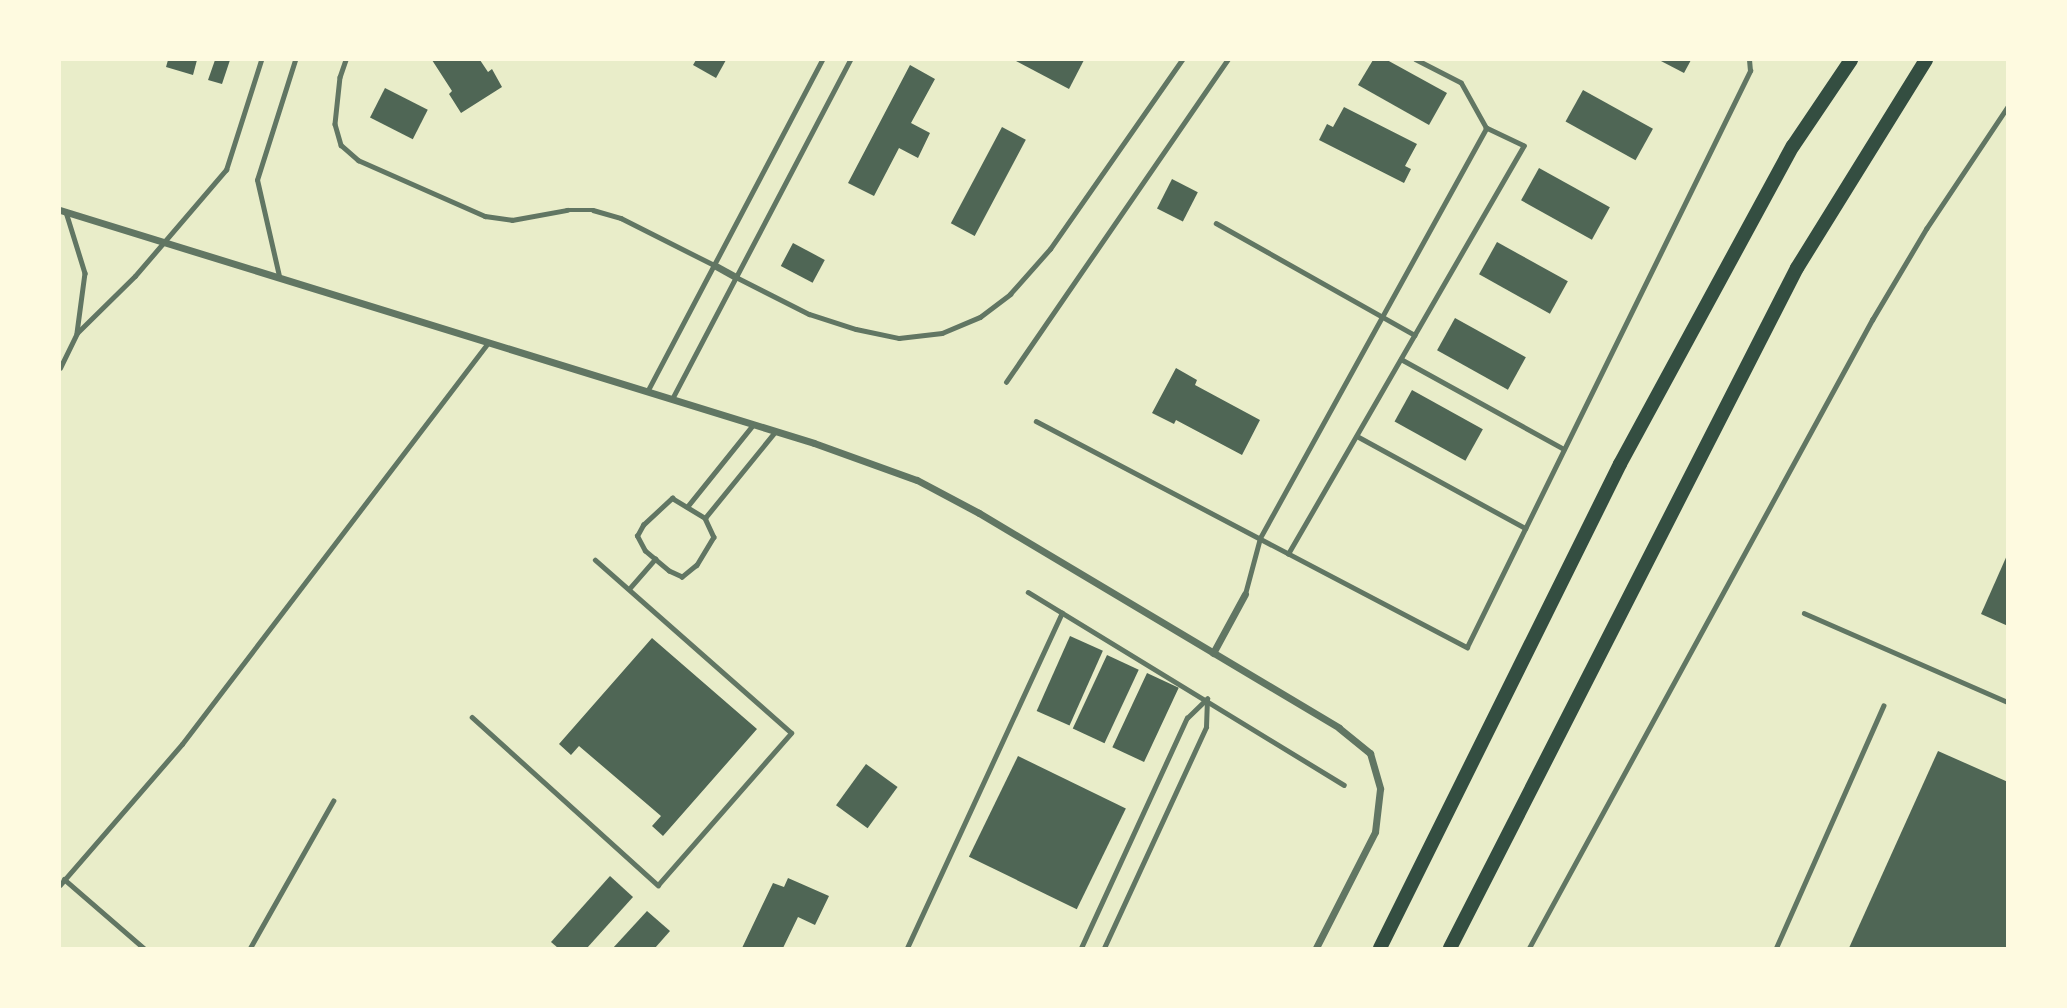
<!DOCTYPE html>
<html>
<head>
<meta charset="utf-8">
<style>
  body { margin:0 }
  #map { position:relative; width:2067px; height:1008px; overflow:hidden; background:#e9edc9; font-family:"Libre Baskerville",serif }
  div>[style] { position:absolute }
  .building>* { inset:0; background:#4f6655; transform-origin:0 0 }
  .service>* { height:4.5px; margin:-2.25px; padding:0 2.25px; transform-origin:2.25px; border-radius:2.25px; background:#617663 }
  .minor>* { height:7px; margin:-3.5px; padding:0 3.5px; transform-origin:3.5px; border-radius:3.5px; background:#617663 }
  .motorway>* { height:14px; margin:-7px; padding:0 7px; transform-origin:7px; border-radius:7px; background:#344e41 }
  span { translate:-50% -50%; white-space:nowrap; text-align:center; line-height:1.15; -webkit-text-stroke:5px #fefae0; paint-order:stroke }
  .frame { position:absolute; inset:0; border:61px solid #fefae0; pointer-events:none }
</style>
</head>
<body>
<div id="map">
  <div class="building">
    <div style="clip-path:polygon(168px 60px,197px 60px,193px 75px,166px 67px)"></div>
    <div style="clip-path:polygon(215px 60px,230px 60px,222px 84px,208px 80px)"></div>
    <div style="clip-path:polygon(432px 60px,480px 60px,488px 72px,492px 69px,502px 87px,461px 113px,449px 94px,452px 91px)"></div>
    <div style="clip-path:polygon(696px 60px,726px 60px,716px 78px,693px 65px)"></div>
    <div style="clip-path:polygon(1014px 60px,1084px 60px,1069px 89px)"></div>
    <div style="clip-path:polygon(1373px 60px,1387px 60px,1447px 93px,1429px 125px,1358px 85px)"></div>
    <div style="clip-path:polygon(1659px 60px,1691px 60px,1684px 73px)"></div>
    <div style="clip-path:polygon(910px 65px,935px 79px,911px 123px,930px 133px,918px 158px,899px 148px,874px 196px,848px 183px)"></div>
    <div style="left:385px;top:88px;width:48px;height:33px;rotate:27deg"></div>
    <div style="left:1583px;top:90px;width:80px;height:36px;rotate:29deg"></div>
    <div style="clip-path:polygon(1344px 107px,1417px 144px,1405px 166px,1411px 169px,1404px 183px,1319px 140px,1327px 124px,1333px 127px)"></div>
    <div style="left:1002px;top:127px;width:27px;height:109px;rotate:28deg"></div>
    <div style="left:1539px;top:168px;width:81px;height:37px;rotate:29deg"></div>
    <div style="left:1172px;top:179px;width:29px;height:33px;rotate:27deg"></div>
    <div style="left:1497px;top:242px;width:81px;height:37px;rotate:29deg"></div>
    <div style="left:793px;top:243px;width:36px;height:26px;rotate:28deg"></div>
    <div style="left:1455px;top:318px;width:81px;height:37px;rotate:29deg"></div>
    <div style="clip-path:polygon(1176px 368px,1197px 380px,1195px 385px,1260px 420px,1242px 455px,1176px 420px,1174px 424px,1152px 413px)"></div>
    <div style="left:1412px;top:390px;width:81px;height:36px;rotate:29deg"></div>
    <div style="clip-path:polygon(2008px 553px,2008px 626px,1981px 614px)"></div>
    <div style="left:1070px;top:636px;width:36px;height:82px;rotate:24deg"></div>
    <div style="clip-path:polygon(652px 638px,757px 729px,663px 836px,652px 826px,661px 816px,579px 746px,571px 755px,559px 744px)"></div>
    <div style="left:1107px;top:655px;width:35px;height:81px;rotate:25deg"></div>
    <div style="left:1147px;top:673px;width:35px;height:82px;rotate:25deg"></div>
    <div style="clip-path:polygon(1938px 751px,2008px 782px,2008px 948px,1849px 948px)"></div>
    <div style="left:1018px;top:756px;width:120px;height:112px;rotate:26deg"></div>
    <div style="left:866px;top:764px;width:39px;height:51px;rotate:36deg"></div>
    <div style="clip-path:polygon(610px 876px,633px 897px,587px 948px,558px 948px,551px 942px)"></div>
    <div style="clip-path:polygon(788px 878px,829px 896px,815px 925px,798px 917px,783px 948px,742px 948px,773px 883px,784px 887px)"></div>
    <div style="clip-path:polygon(647px 911px,670px 931px,655px 948px,613px 948px)"></div>
  </div>
  <div class="service">
    <div style="left:346px;top:60px;width:18px;rotate:109deg"></div>
    <div style="left:340px;top:77px;width:47px;rotate:96.1deg"></div>
    <div style="left:335px;top:124px;width:22px;rotate:74deg"></div>
    <div style="left:341px;top:145px;width:23px;rotate:41deg"></div>
    <div style="left:358px;top:160px;width:139px;rotate:23.8deg"></div>
    <div style="left:485px;top:216px;width:27px;rotate:8deg"></div>
    <div style="left:512px;top:220px;width:56px;rotate:-10.3deg"></div>
    <div style="left:567px;top:210px;width:26px"></div>
    <div style="left:593px;top:210px;width:29px;rotate:16deg"></div>
    <div style="left:621px;top:218px;width:104px;rotate:26.8deg"></div>
    <div style="left:66px;top:212px;width:64px;rotate:72.7deg"></div>
    <div style="left:85px;top:273px;width:61px;rotate:97.6deg"></div>
    <div style="left:1216px;top:223px;width:228px;rotate:29.4deg"></div>
    <div style="left:279px;top:276px;width:98px;rotate:-102.9deg"></div>
    <div style="left:257px;top:180px;width:126px;rotate:-72.4deg"></div>
    <div style="left:736px;top:277px;width:82px;rotate:26.9deg"></div>
    <div style="left:809px;top:314px;width:49px;rotate:17.7deg"></div>
    <div style="left:856px;top:329px;width:44px;rotate:11.8deg"></div>
    <div style="left:899px;top:338px;width:43px;rotate:-6.6deg"></div>
    <div style="left:942px;top:333px;width:41px;rotate:-22.8deg"></div>
    <div style="left:980px;top:317px;width:38px;rotate:-37deg"></div>
    <div style="left:1010px;top:294px;width:60px;rotate:-48.4deg"></div>
    <div style="left:1050px;top:249px;width:231px;rotate:-55.1deg"></div>
    <div style="left:1401px;top:359px;width:186px;rotate:28.9deg"></div>
    <div style="left:60px;top:368px;width:39px;rotate:-64deg"></div>
    <div style="left:77px;top:333px;width:81px;rotate:-44.5deg"></div>
    <div style="left:135px;top:276px;width:140px;rotate:-49.4deg"></div>
    <div style="left:226px;top:170px;width:115px;rotate:-72.3deg"></div>
    <div style="left:1006px;top:382px;width:391px;rotate:-55.5deg"></div>
    <div style="left:647px;top:392px;width:375px;rotate:-62.2deg"></div>
    <div style="left:672px;top:399px;width:383px;rotate:-62.3deg"></div>
    <div style="left:1036px;top:421px;width:487px;rotate:27.7deg"></div>
    <div style="left:1467px;top:647px;width:642px;rotate:-63.83deg"></div>
    <div style="left:1750px;top:71px;width:11px;rotate:-95deg"></div>
    <div style="left:1357px;top:436px;width:192px;rotate:28.7deg"></div>
    <div style="left:672px;top:498px;width:39px;rotate:31deg"></div>
    <div style="left:705px;top:518px;width:21px;rotate:65deg"></div>
    <div style="left:714px;top:537px;width:33px;rotate:121deg"></div>
    <div style="left:697px;top:565px;width:19px;rotate:141deg"></div>
    <div style="left:682px;top:577px;width:14px;rotate:-155deg"></div>
    <div style="left:669px;top:571px;width:31px;rotate:-140deg"></div>
    <div style="left:645px;top:551px;width:17px;rotate:-118deg"></div>
    <div style="left:637px;top:536px;width:13px;rotate:-61deg"></div>
    <div style="left:643px;top:525px;width:40px;rotate:-43deg"></div>
    <div style="left:687px;top:507px;width:105px;rotate:-51.2deg"></div>
    <div style="left:705px;top:518px;width:111px;rotate:-50.9deg"></div>
    <div style="left:1288px;top:554px;width:471px;rotate:-60deg"></div>
    <div style="left:1524px;top:146px;width:42px;rotate:-154.7deg"></div>
    <div style="left:1486px;top:128px;width:51px;rotate:-119.1deg"></div>
    <div style="left:1461px;top:83px;width:51px;rotate:-152.9deg"></div>
    <div style="left:629px;top:589px;width:40px;rotate:-49deg"></div>
    <div style="left:1028px;top:592px;width:370px;rotate:31.4deg"></div>
    <div style="left:1245px;top:594px;width:58px;rotate:-75deg"></div>
    <div style="left:1260px;top:538px;width:468px;rotate:-61.1deg"></div>
    <div style="left:1804px;top:613px;width:223px;rotate:23.6deg"></div>
    <div style="left:472px;top:717px;width:251px;rotate:42.1deg"></div>
    <div style="left:658px;top:885px;width:202px;rotate:-48.8deg"></div>
    <div style="left:791px;top:733px;width:261px;rotate:-138.6deg"></div>
    <div style="left:64px;top:879px;width:106px;rotate:40.8deg"></div>
    <div style="left:60px;top:885px;width:186px;rotate:-49.1deg"></div>
    <div style="left:182px;top:744px;width:504px;rotate:-52.65deg"></div>
    <div style="left:250px;top:948px;width:169px;rotate:-60.5deg"></div>
    <div style="left:907px;top:948px;width:369px;rotate:-65.2deg"></div>
    <div style="left:1081px;top:948px;width:253px;rotate:-65.3deg"></div>
    <div style="left:1187px;top:718px;width:28px;rotate:-44deg"></div>
    <div style="left:1104px;top:948px;width:243px;rotate:-65.2deg"></div>
    <div style="left:1206px;top:727px;width:27px;rotate:-88deg"></div>
    <div style="left:1529px;top:948px;width:716px;rotate:-61.36deg"></div>
    <div style="left:1872px;top:320px;width:106px;rotate:-59.3deg"></div>
    <div style="left:1926px;top:229px;width:148px;rotate:-56.3deg"></div>
    <div style="left:1776px;top:948px;width:265px;rotate:-66.1deg"></div>
  </div>
  <div class="minor">
    <div style="left:60px;top:210px;width:789px;rotate:17.17deg"></div>
    <div style="left:814px;top:443px;width:109px;rotate:19.8deg"></div>
    <div style="left:917px;top:480px;width:70px;rotate:28deg"></div>
    <div style="left:979px;top:513px;width:419px;rotate:30.8deg"></div>
    <div style="left:1339px;top:728px;width:40px;rotate:39deg"></div>
    <div style="left:1370px;top:753px;width:37px;rotate:74deg"></div>
    <div style="left:1380px;top:789px;width:43px;rotate:96.6deg"></div>
    <div style="left:1375px;top:832px;width:130px;rotate:117deg"></div>
    <div style="left:714px;top:265px;width:25px;rotate:29deg"></div>
    <div style="left:1213px;top:653px;width:67px;rotate:-61.5deg"></div>
  </div>
  <div class="motorway">
    <div style="left:1380px;top:948px;width:540px;rotate:-63.62deg"></div>
    <div style="left:1620px;top:464px;width:362px;rotate:-61.5deg"></div>
    <div style="left:1793px;top:146px;width:104px;rotate:-56deg"></div>
    <div style="left:1450px;top:948px;width:763px;rotate:-62.97deg"></div>
    <div style="left:1797px;top:268px;width:245px;rotate:-58.2deg"></div>
  </div>
  <div class="frame"></div>
</div>
</body>
</html>
